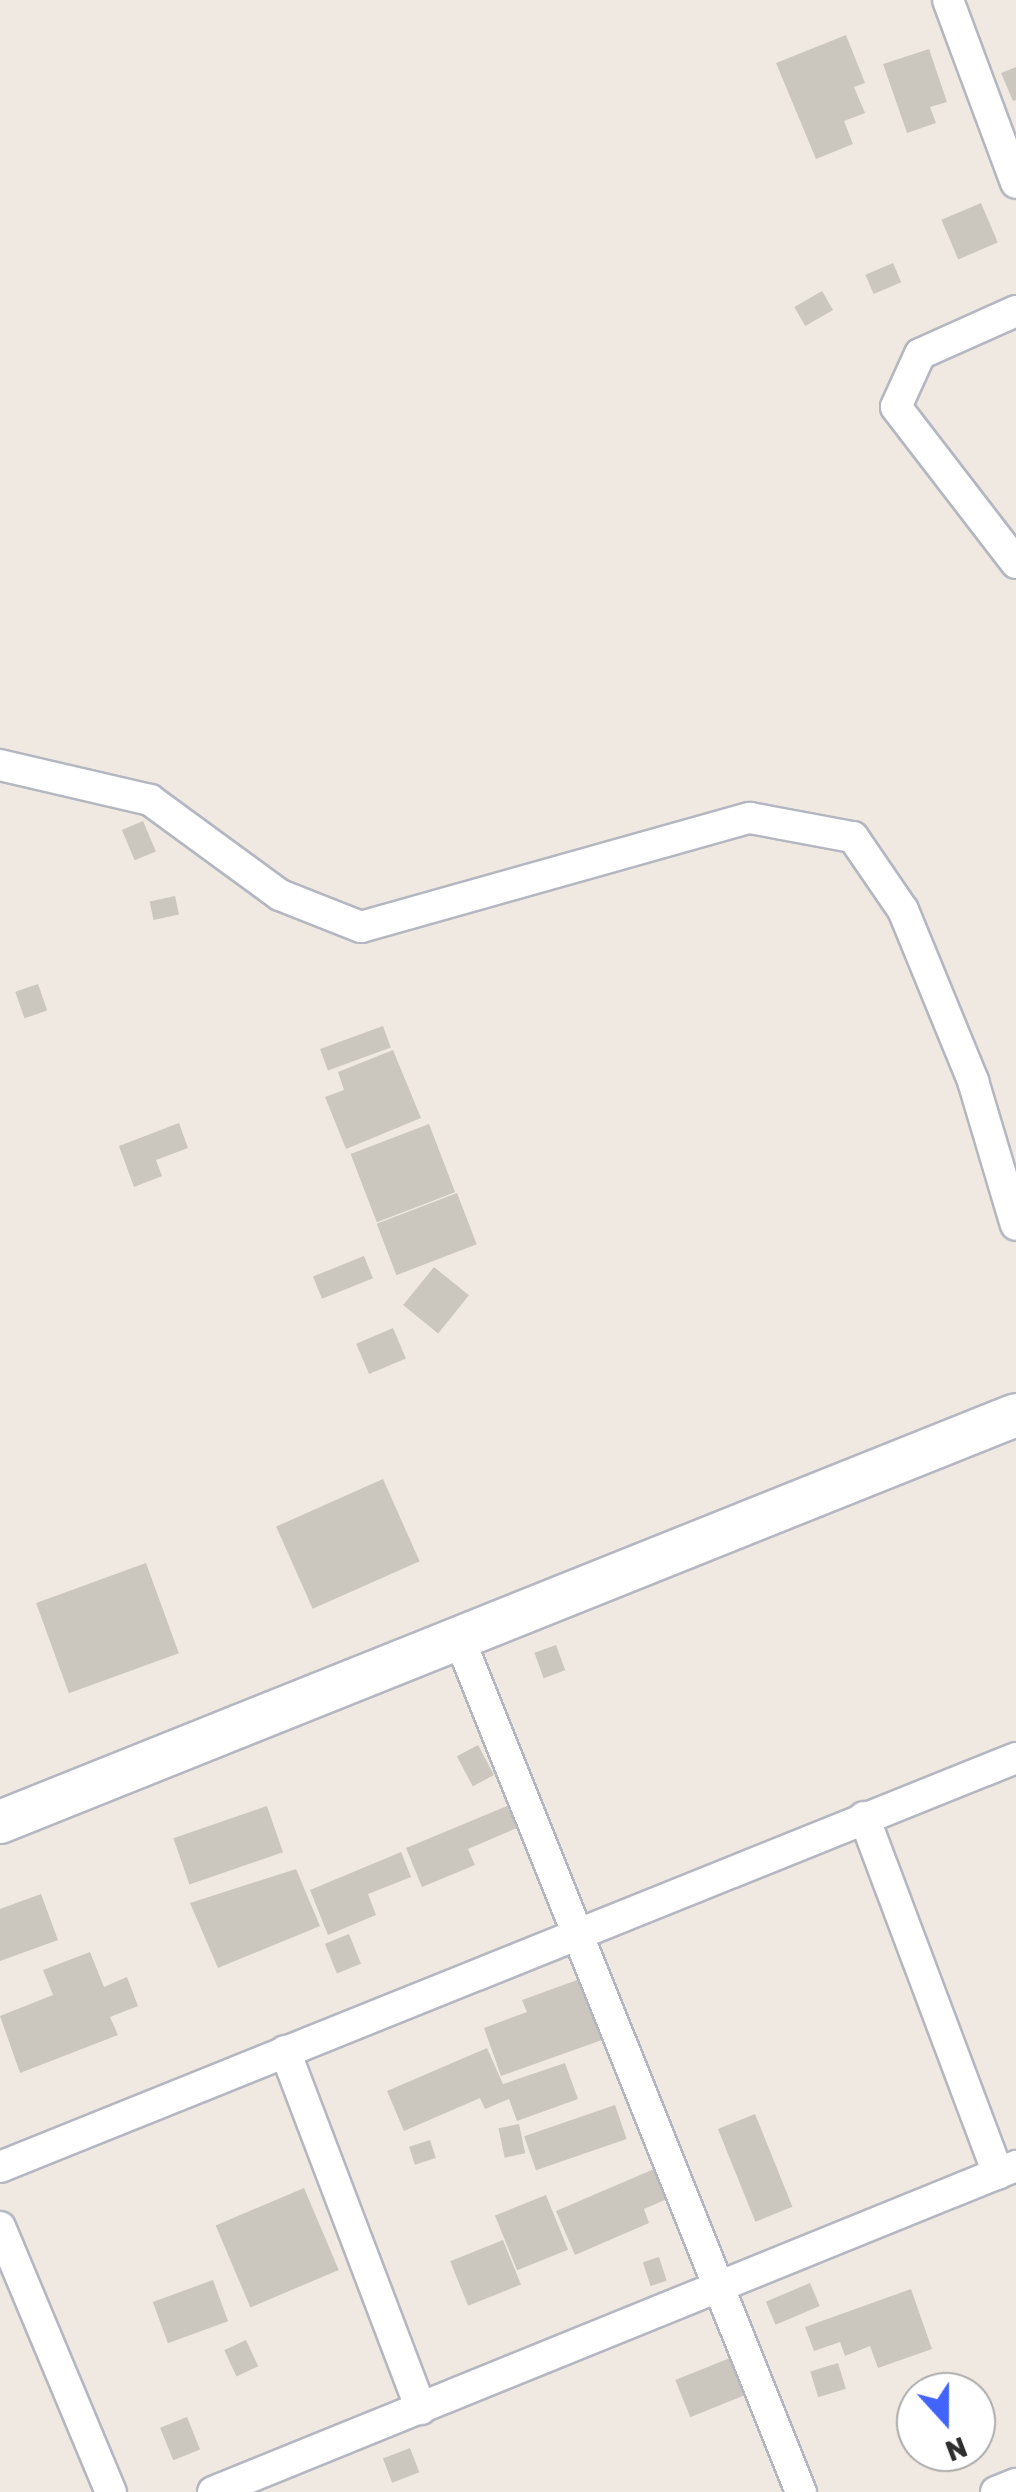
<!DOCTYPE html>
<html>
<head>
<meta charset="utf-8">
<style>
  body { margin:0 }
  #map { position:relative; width:1016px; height:2492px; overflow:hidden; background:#efe9e1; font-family:Rubik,sans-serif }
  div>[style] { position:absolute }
  .building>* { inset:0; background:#cbc7bf; transform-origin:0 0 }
  .roads { filter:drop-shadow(2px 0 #b4b7c1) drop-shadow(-2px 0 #b4b7c1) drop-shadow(0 2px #b4b7c1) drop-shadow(0 -2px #b4b7c1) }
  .street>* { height:30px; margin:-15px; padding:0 15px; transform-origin:15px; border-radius:15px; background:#fff }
  .secondary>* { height:42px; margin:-21px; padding:0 21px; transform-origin:21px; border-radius:21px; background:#fff }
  span { translate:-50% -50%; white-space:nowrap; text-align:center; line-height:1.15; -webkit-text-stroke:10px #fff; paint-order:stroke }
  .north { position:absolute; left:896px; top:2372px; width:100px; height:100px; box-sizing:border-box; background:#fff; border:2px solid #ababab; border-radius:50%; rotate:159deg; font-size:28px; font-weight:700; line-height:40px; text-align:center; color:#2e2e2e }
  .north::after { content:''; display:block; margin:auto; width:35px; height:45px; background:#4264fb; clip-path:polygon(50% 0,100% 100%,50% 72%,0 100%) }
</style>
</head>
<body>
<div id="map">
  <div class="building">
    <div style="clip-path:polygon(846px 35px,865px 83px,854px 87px,865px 113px,844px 121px,853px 144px,816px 159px,776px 63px)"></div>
    <div style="clip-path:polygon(929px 49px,947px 102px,930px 107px,936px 123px,907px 133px,883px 64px)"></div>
    <div style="clip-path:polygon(1016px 67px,1016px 100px,1013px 101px,1001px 73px)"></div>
    <div style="left:981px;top:203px;width:43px;height:43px;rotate:67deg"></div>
    <div style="left:893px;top:263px;width:21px;height:30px;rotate:67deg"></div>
    <div style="left:822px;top:291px;width:22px;height:32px;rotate:60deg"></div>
    <div style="left:143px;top:821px;width:33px;height:23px;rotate:67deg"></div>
    <div style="left:175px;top:896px;width:19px;height:26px;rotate:78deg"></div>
    <div style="left:38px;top:984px;width:28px;height:24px;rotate:71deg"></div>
    <div style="left:383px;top:1026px;width:23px;height:67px;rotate:70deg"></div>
    <div style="clip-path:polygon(393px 1050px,421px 1118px,346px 1149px,325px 1097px,344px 1090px,338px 1072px)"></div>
    <div style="clip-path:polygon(179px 1123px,188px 1148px,156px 1160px,162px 1176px,134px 1187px,119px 1146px)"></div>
    <div style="left:429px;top:1124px;width:73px;height:84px;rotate:69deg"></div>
    <div style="left:457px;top:1193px;width:55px;height:86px;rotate:69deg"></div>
    <div style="left:364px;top:1256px;width:24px;height:55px;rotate:68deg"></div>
    <div style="left:434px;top:1267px;width:45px;height:49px;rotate:39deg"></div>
    <div style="left:393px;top:1328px;width:33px;height:40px;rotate:67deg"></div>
    <div style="left:383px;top:1479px;width:90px;height:117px;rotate:66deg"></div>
    <div style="left:146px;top:1563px;width:96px;height:117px;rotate:70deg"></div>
    <div style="left:556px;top:1645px;width:27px;height:23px;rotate:70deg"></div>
    <div style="left:478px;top:1745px;width:34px;height:24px;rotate:62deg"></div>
    <div style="left:267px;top:1806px;width:49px;height:99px;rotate:71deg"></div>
    <div style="clip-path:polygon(507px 1806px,517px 1828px,468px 1849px,475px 1865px,422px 1887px,406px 1848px)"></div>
    <div style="clip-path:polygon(401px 1852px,411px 1877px,368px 1894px,376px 1915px,328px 1935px,310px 1890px)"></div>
    <div style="clip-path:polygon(296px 1869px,320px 1926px,218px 1968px,190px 1903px)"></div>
    <div style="clip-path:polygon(41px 1894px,58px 1940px,0 1961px,0 1909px)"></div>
    <div style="left:349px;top:1934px;width:32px;height:26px;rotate:68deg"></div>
    <div style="clip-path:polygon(90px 1952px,104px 1987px,127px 1977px,138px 2006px,110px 2017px,118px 2035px,20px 2073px,0 2016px,53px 1995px,43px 1970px)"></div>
    <div style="clip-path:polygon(580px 1979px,602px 2040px,501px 2076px,484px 2028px,527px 2012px,522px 2000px)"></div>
    <div style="clip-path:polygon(487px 2048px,503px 2084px,565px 2063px,578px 2099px,517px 2121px,509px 2099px,485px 2109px,480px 2098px,404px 2131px,387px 2091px)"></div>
    <div style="left:615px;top:2105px;width:36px;height:96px;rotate:71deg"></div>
    <div style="left:755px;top:2114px;width:100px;height:40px;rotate:68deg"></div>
    <div style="left:519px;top:2124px;width:30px;height:21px;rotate:78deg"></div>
    <div style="left:430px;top:2140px;width:19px;height:22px;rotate:72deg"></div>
    <div style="clip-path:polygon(654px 2169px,667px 2199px,644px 2209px,649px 2223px,575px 2255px,556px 2211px)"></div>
    <div style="left:304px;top:2188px;width:89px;height:96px;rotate:67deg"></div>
    <div style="left:546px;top:2195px;width:59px;height:55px;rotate:68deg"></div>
    <div style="left:503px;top:2240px;width:48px;height:57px;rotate:68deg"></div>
    <div style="left:659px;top:2257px;width:25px;height:17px;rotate:72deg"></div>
    <div style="left:213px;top:2280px;width:44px;height:64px;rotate:70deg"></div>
    <div style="left:810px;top:2283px;width:25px;height:48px;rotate:67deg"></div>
    <div style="clip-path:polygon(911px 2289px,932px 2349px,878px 2368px,870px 2346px,845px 2356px,840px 2342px,814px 2351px,805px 2327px)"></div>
    <div style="left:246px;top:2340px;width:29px;height:24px;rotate:65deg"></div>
    <div style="left:730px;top:2358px;width:40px;height:59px;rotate:68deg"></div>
    <div style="left:838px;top:2363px;width:27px;height:29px;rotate:73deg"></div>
    <div style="left:187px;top:2417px;width:35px;height:29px;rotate:68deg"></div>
    <div style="left:410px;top:2448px;width:26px;height:29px;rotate:69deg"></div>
  </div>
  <div class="roads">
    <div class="street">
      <div style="left:948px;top:0;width:195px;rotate:69.6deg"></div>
      <div style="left:1016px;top:311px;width:105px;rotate:155.9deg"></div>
      <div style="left:920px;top:354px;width:58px;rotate:114.4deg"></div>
      <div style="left:896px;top:407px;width:197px;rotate:52.4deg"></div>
      <div style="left:0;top:765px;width:154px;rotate:13.1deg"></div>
      <div style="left:150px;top:800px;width:161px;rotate:36.2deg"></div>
      <div style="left:280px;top:895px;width:87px;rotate:21.6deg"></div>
      <div style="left:361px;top:927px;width:404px;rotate:-15.7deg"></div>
      <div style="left:750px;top:818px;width:105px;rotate:10.5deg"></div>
      <div style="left:853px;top:837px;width:88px;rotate:55.6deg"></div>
      <div style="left:903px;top:910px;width:185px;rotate:67.7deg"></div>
      <div style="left:973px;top:1081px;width:150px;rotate:73.4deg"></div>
      <div style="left:459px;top:1638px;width:920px;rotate:68.18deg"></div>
      <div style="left:864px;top:1817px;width:381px;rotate:69.4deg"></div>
      <div style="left:285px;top:2051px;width:383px;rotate:69.2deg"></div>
      <div style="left:0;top:2167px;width:1095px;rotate:-21.93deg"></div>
      <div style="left:0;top:2227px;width:287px;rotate:67.3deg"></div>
      <div style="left:213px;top:2492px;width:867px;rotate:-22.1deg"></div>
      <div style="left:996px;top:2492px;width:22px;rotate:-22deg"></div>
    </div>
    <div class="secondary">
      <div style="left:0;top:1822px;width:1094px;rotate:-21.83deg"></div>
    </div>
  </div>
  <div class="north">N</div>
</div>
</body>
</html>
